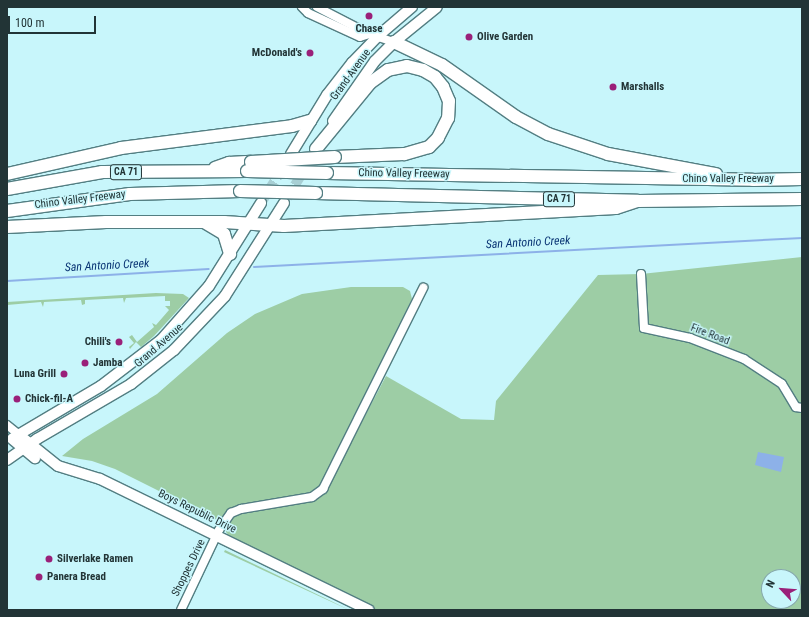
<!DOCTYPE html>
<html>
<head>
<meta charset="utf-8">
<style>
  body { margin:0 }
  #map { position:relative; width:809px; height:617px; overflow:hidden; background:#c8f6fb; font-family:"Roboto Condensed",sans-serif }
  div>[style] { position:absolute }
  .green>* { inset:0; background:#9dcda5 }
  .water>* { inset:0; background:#8db1e8 }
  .stream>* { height:2px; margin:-1px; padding:0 1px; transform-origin:1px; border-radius:1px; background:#8db1e8 }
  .major-tunnel>* { height:10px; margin-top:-5px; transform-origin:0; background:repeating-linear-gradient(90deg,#a7cfd4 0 10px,transparent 0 15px) }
  .roads { filter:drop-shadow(1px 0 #537e82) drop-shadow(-1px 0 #537e82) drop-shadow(0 1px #537e82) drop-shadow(0 -1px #537e82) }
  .minor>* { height:8px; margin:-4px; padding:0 4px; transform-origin:4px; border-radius:4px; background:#fff }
  .major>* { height:10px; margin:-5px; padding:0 5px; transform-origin:5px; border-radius:5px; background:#fff }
  .highway>* { height:12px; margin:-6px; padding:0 6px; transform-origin:6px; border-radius:6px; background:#fff }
  .bridges { filter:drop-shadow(1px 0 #537e82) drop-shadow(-1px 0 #537e82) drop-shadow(0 1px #537e82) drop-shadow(0 -1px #537e82) }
  .highway-bridge>* { height:12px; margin:-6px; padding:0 6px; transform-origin:6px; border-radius:6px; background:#fff }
  .dots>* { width:11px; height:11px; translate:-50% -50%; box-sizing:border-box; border:2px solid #c8f6fb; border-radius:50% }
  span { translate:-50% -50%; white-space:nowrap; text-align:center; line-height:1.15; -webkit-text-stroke:3px #c8f6fb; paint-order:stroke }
  .shield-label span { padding:1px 3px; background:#c8f6fb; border:1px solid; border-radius:3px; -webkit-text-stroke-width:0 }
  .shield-label { font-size:10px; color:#223436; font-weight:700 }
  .poi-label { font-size:11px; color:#223436; font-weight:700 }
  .left { translate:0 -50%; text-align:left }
  .right { translate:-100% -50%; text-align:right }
  .street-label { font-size:11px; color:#223436 }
  .water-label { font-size:12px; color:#093474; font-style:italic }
  .frame { position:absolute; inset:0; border:8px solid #223436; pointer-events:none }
  .north { position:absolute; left:761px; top:569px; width:40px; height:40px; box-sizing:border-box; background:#c8f6fb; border:1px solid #86a8ac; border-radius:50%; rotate:296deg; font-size:11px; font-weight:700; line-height:16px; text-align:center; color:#223436 }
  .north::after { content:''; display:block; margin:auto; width:14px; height:18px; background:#9a2079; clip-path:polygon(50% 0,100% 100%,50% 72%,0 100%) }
  .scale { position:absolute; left:8px; top:16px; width:88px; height:18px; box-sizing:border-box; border:2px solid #223436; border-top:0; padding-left:5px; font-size:12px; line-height:14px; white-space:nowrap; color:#223436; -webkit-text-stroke:3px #c8f6fb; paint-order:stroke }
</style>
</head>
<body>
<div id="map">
  <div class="green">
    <div style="clip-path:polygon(evenodd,802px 257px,802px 610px,374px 610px,360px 600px,230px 537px,226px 532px,226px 525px,236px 515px,313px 501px,324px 494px,386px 376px,461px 419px,494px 420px,496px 401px,598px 275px,641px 274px,802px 257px,769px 577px,793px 577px,793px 601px,769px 601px,769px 577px)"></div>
    <div style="clip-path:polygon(351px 287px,403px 287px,410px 291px,412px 299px,320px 487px,311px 493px,236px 506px,227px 511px,219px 521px,115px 469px,92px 461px,62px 456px,83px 439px,157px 394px,227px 333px,255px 314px,302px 294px)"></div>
    <div style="clip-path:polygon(156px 293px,183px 294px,189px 298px,154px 336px,141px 347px,136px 342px,130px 349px,129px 347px,134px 343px,129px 337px,132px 335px,137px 342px,154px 327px,152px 323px,156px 325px,169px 310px,165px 306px,170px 306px,170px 301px,165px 301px,165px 296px,126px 298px,124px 303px,123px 298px,85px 300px,85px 304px,82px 305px,81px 300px,44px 302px,43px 307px,41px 302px,7px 305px,7px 302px)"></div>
    <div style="clip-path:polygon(225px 550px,333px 602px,349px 610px,224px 552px)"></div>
  </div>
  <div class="water">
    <div style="clip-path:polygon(758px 452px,784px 457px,781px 472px,755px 465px)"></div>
  </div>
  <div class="stream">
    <div style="left:254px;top:267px;width:549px;rotate:-3.03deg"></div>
    <div style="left:7px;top:281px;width:202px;rotate:-3.4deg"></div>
  </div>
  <div class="major-tunnel">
    <div style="left:287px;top:198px;width:52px;rotate:-58.5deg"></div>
    <div style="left:261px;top:203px;width:44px;rotate:-58.1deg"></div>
  </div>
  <div class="roads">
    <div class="minor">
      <div style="left:302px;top:7px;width:8px;rotate:45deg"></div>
      <div style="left:308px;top:13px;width:57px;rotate:24.8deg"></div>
      <div style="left:360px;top:37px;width:9px;rotate:-18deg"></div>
      <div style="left:317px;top:7px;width:59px;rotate:27.4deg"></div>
      <div style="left:369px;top:34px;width:26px;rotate:18deg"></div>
      <div style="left:641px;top:274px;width:54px;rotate:86.8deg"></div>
      <div style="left:644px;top:328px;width:47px;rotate:12.3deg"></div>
      <div style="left:690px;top:338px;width:58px;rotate:21.3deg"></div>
      <div style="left:744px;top:359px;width:45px;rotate:33.3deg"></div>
      <div style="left:782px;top:384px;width:27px;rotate:59deg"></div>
      <div style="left:796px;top:407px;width:6px;rotate:9deg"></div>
      <div style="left:7px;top:425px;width:14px;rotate:39deg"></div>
      <div style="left:181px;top:610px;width:89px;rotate:-64.6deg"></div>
      <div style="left:219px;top:530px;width:21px;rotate:-55deg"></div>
      <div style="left:231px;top:513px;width:11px;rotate:-22deg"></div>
      <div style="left:241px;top:509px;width:72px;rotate:-9.6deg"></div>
      <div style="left:312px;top:497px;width:14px;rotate:-36deg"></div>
      <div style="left:323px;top:489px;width:225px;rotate:-63.5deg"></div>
    </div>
    <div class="major">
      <div style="left:333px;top:121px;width:73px;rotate:-55deg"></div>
      <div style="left:375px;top:61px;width:27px;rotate:-45deg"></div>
      <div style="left:394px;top:42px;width:55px;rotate:-39.1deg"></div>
      <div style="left:291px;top:154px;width:69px;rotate:-58.6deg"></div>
      <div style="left:327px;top:95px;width:41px;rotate:-52deg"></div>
      <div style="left:352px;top:63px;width:36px;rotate:-46deg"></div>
      <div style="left:377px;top:37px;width:46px;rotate:-40.6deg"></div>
      <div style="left:18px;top:434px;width:51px;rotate:38.7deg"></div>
      <div style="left:58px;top:466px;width:44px;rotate:17.2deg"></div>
      <div style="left:100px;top:479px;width:299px;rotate:26deg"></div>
      <div style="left:13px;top:438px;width:102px;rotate:-30.6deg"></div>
      <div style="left:101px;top:386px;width:76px;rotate:-37.5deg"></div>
      <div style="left:161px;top:340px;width:72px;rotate:-48.4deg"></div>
      <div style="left:209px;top:286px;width:98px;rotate:-57.9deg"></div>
      <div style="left:12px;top:439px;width:30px;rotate:40deg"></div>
      <div style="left:7px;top:460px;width:37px;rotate:-35deg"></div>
      <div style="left:37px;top:439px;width:109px;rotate:-30.3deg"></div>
      <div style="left:131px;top:384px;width:55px;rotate:-38.3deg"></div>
      <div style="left:174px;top:350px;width:74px;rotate:-46.6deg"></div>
      <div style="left:225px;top:296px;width:110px;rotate:-57.6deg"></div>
    </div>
    <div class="highway">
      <div style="left:394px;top:42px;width:53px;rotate:25.6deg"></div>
      <div style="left:442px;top:65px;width:90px;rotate:35.1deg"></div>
      <div style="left:516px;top:117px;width:36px;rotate:28deg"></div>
      <div style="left:548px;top:134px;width:63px;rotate:18.4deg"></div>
      <div style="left:608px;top:154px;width:110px;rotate:10.5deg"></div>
      <div style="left:316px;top:149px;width:85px;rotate:-50.7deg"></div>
      <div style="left:370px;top:83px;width:22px;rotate:-36deg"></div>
      <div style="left:388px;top:70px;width:19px;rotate:-12deg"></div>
      <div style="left:407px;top:66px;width:16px;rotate:14deg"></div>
      <div style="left:423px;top:70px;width:14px;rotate:30deg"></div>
      <div style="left:435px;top:77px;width:13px;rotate:51deg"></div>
      <div style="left:443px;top:87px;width:15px;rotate:67deg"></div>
      <div style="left:449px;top:101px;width:17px;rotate:93deg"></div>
      <div style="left:448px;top:118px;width:22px;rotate:117deg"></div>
      <div style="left:438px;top:138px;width:13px;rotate:135deg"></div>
      <div style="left:429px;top:147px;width:26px;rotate:164deg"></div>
      <div style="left:404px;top:154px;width:69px;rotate:177.5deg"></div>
      <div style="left:215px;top:168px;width:15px;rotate:-20deg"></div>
      <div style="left:229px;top:163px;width:22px;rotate:-3deg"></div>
      <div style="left:327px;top:173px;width:426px;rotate:0.9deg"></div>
      <div style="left:753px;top:180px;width:49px;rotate:-1.2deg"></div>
      <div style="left:7px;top:174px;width:117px;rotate:-12.8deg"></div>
      <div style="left:121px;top:148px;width:172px;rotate:-7.3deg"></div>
      <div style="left:292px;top:126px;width:19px;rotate:-16deg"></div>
      <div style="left:7px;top:189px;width:97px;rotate:-10.1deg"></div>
      <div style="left:102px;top:172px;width:145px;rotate:-0.4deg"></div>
      <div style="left:316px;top:193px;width:322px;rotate:1.4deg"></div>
      <div style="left:638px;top:201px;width:164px;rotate:-0.7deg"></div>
      <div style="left:7px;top:211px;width:124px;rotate:-7.9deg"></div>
      <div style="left:130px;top:194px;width:110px;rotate:-1.6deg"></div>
      <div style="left:206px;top:223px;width:21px;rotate:31deg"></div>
      <div style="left:224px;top:234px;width:21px;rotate:73deg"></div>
      <div style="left:7px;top:227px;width:99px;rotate:-2.9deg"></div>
      <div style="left:106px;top:222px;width:118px"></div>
      <div style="left:224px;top:222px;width:60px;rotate:3.8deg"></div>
      <div style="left:284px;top:226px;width:332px;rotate:-3.1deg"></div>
      <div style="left:616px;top:208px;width:23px;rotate:-18deg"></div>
    </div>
  </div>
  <div class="bridges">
    <div class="highway-bridge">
      <div style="left:251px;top:162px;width:84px;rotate:-3.4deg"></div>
      <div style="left:247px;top:171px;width:80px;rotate:1.4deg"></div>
      <div style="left:240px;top:191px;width:76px;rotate:1.5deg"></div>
    </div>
  </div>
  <div class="dots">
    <div style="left:369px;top:16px;background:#9a2079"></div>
    <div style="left:469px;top:37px;background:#9a2079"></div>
    <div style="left:310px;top:53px;background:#9a2079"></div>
    <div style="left:613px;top:87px;background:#9a2079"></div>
    <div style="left:119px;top:342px;background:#9a2079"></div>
    <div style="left:85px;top:363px;background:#9a2079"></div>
    <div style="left:64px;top:374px;background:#9a2079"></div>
    <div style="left:17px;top:399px;background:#9a2079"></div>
    <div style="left:49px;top:559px;background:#9a2079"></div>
    <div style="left:39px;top:577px;background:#9a2079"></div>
  </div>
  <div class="shield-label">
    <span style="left:126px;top:172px">CA 71</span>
    <span style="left:559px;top:199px">CA 71</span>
  </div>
  <div class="poi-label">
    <span style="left:369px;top:29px">Chase</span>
    <span class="left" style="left:477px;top:37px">Olive Garden</span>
    <span class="right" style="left:302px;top:53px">McDonald's</span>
    <span class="left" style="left:621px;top:87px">Marshalls</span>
    <span class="right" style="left:111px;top:342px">Chili's</span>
    <span class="left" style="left:93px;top:363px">Jamba</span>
    <span class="right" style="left:56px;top:374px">Luna Grill</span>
    <span class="left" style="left:25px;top:399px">Chick-fil-A</span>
    <span class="left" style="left:57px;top:559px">Silverlake Ramen</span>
    <span class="left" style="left:47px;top:577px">Panera Bread</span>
  </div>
  <div class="street-label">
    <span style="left:351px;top:75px;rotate:-54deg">Grand Avenue</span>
    <span style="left:404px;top:174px;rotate:1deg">Chino Valley Freeway</span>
    <span style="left:728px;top:179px">Chino Valley Freeway</span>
    <span style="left:80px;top:200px;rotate:-7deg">Chino Valley Freeway</span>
    <span style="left:710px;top:335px;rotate:21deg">Fire Road</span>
    <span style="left:159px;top:346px;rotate:-41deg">Grand Avenue</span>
    <span style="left:197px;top:512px;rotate:26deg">Boys Republic Drive</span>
    <span style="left:189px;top:568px;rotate:-64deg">Shoppes Drive</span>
  </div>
  <div class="water-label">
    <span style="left:528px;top:243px;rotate:-3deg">San Antonio Creek</span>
    <span style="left:107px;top:266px;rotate:-3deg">San Antonio Creek</span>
  </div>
  <div class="frame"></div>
  <div class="north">N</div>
  <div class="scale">100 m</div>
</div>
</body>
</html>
